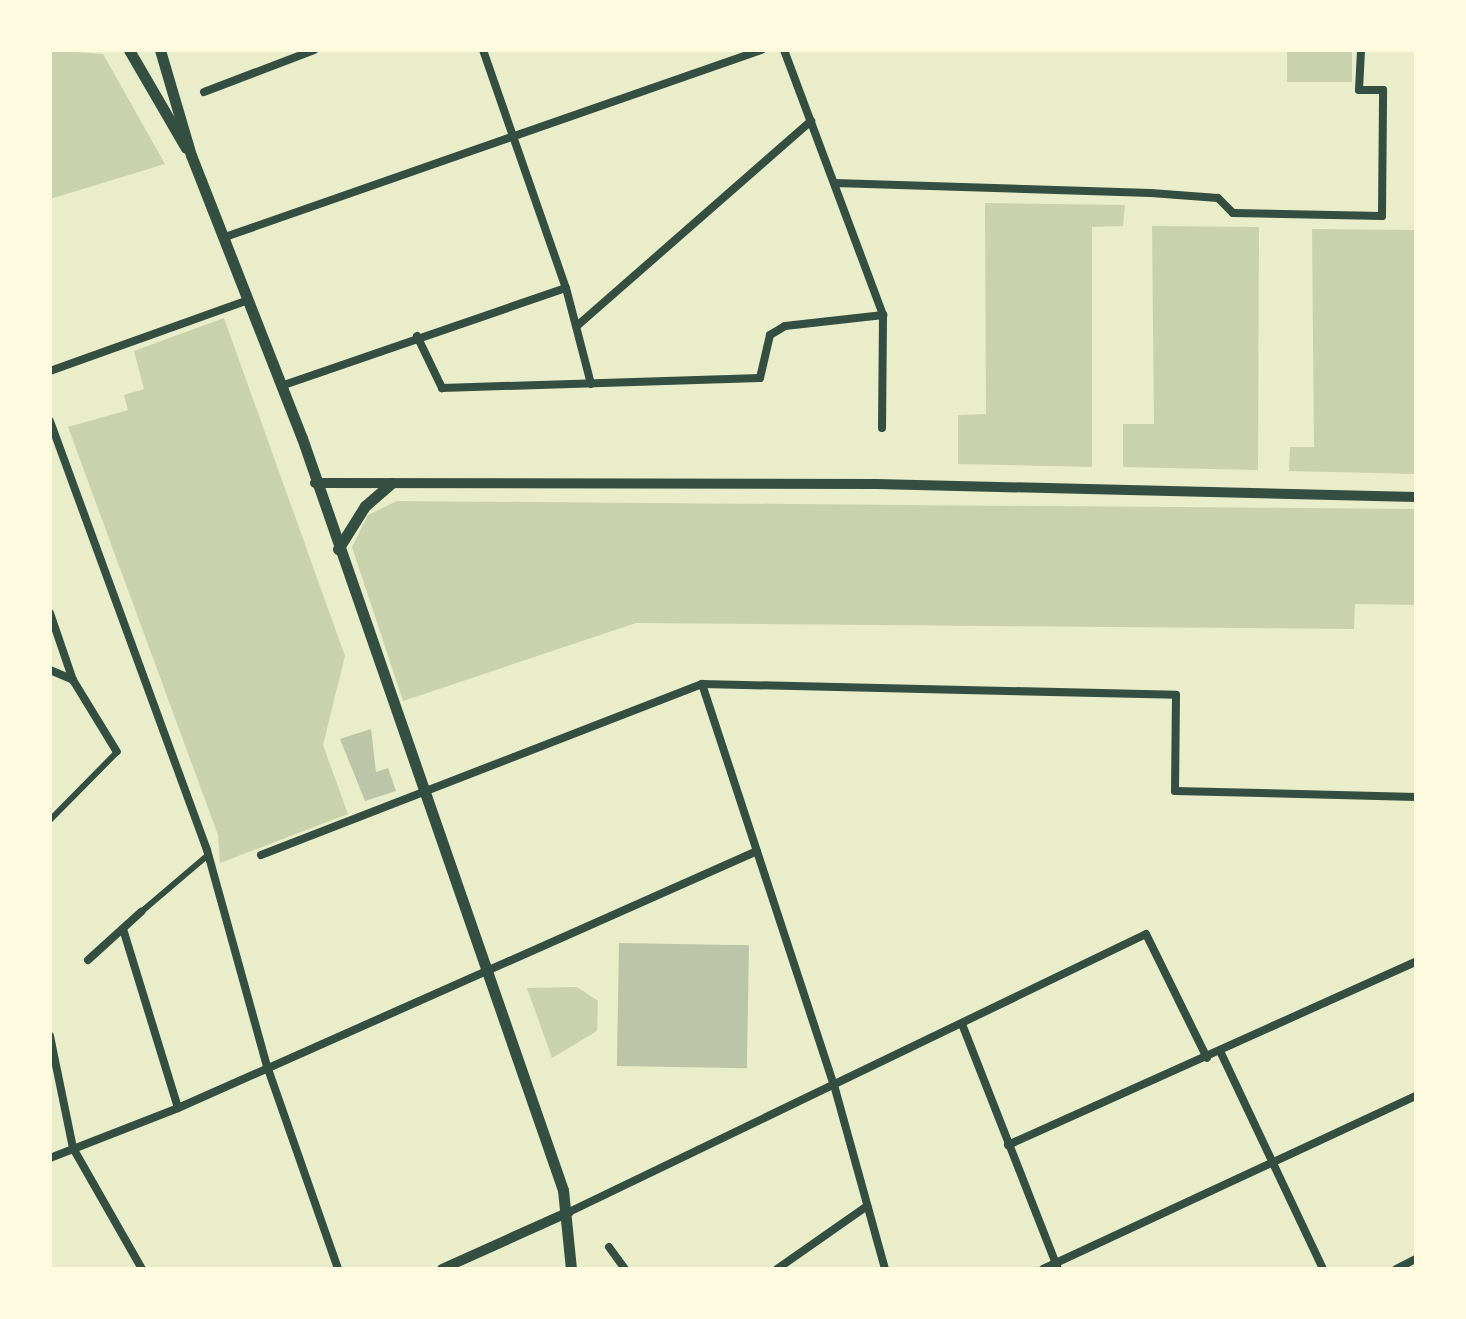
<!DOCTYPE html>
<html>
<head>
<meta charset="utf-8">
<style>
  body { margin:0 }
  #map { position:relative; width:1466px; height:1319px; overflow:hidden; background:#e9edc9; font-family:"Fira Sans Condensed",sans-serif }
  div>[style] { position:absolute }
  .green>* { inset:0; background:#cad2ad; transform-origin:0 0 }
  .building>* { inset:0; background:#bcc5a7; transform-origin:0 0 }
  .pedestrian>* { height:6px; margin:-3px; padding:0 3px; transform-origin:3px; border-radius:3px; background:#344e41 }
  .minor>* { height:8px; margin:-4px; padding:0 4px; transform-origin:4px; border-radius:4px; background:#344e41 }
  .tertiary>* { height:10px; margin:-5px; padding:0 5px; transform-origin:5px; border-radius:5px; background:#344e41 }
  .secondary>* { height:11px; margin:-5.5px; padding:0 5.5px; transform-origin:5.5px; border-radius:5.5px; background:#344e41 }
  span { translate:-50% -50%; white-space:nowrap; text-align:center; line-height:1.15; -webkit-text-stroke:6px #fefae0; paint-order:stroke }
  .frame { position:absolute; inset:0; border:52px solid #fefae0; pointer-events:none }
</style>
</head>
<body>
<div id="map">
  <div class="green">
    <div style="clip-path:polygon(50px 50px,103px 54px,165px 164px,50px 199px)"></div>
    <div style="left:1287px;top:50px;width:65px;height:32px"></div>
    <div style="clip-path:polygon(985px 203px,1125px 205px,1123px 226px,1092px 227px,1092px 467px,958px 464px,958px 415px,986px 414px)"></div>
    <div style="clip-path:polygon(1152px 226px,1259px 227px,1258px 470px,1123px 467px,1123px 424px,1154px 424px)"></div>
    <div style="clip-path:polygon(1312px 229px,1416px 230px,1416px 474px,1289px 471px,1290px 447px,1314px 447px)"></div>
    <div style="clip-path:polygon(224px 318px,345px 656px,323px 745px,348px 814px,220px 863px,218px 835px,68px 427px,128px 410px,124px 395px,144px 389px,134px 351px)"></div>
    <div style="clip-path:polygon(397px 501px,1416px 509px,1416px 605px,1355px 604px,1354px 629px,636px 623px,403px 701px,352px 547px,368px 515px)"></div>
    <div style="clip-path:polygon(577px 987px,598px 1001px,597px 1031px,552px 1058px,527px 988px)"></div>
  </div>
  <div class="building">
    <div style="clip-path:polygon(371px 729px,376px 772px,388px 768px,396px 791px,365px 801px,340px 739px)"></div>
    <div style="left:619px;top:943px;width:130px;height:123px;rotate:1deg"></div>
  </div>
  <div class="pedestrian">
    <div style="left:50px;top:820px;width:95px;rotate:-45.4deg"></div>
    <div style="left:141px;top:912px;width:88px;rotate:-40.4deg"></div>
  </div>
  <div class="minor">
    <div style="left:483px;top:50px;width:252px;rotate:70.8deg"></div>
    <div style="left:566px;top:288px;width:99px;rotate:75.4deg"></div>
    <div style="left:784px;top:50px;width:283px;rotate:69.5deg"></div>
    <div style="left:883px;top:315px;width:113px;rotate:90.5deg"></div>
    <div style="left:204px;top:92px;width:118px;rotate:-20.9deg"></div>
    <div style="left:835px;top:183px;width:316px;rotate:1.8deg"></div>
    <div style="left:1151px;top:193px;width:67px;rotate:4.3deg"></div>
    <div style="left:1218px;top:198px;width:21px;rotate:45deg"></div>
    <div style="left:1233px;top:213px;width:149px;rotate:1.2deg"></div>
    <div style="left:1382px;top:216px;width:126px;rotate:-89.5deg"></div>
    <div style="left:1383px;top:90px;width:24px;rotate:180deg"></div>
    <div style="left:1359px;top:90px;width:40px;rotate:-87.1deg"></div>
    <div style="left:225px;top:237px;width:568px;rotate:-19.23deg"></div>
    <div style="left:578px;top:325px;width:310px;rotate:-41.2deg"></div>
    <div style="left:417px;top:336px;width:58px;rotate:64.3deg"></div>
    <div style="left:442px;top:388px;width:318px;rotate:-1.8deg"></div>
    <div style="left:760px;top:378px;width:44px;rotate:-76.9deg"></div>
    <div style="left:770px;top:335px;width:17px;rotate:-31deg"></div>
    <div style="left:785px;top:326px;width:99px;rotate:-6.4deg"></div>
    <div style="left:50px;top:371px;width:210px;rotate:-19.7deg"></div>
    <div style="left:281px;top:386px;width:301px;rotate:-19deg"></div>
    <div style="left:50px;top:421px;width:457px;rotate:69.9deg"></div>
    <div style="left:207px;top:850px;width:224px;rotate:74.5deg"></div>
    <div style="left:267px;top:1066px;width:215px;rotate:70.7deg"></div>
    <div style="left:50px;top:613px;width:71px;rotate:71.1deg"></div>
    <div style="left:73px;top:680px;width:84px;rotate:58.6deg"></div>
    <div style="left:50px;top:670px;width:25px;rotate:23deg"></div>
    <div style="left:702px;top:684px;width:422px;rotate:71.8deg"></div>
    <div style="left:834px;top:1085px;width:191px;rotate:74.5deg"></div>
    <div style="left:261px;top:855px;width:473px;rotate:-21.2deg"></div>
    <div style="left:702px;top:684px;width:474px;rotate:1.3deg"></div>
    <div style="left:1176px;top:695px;width:96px;rotate:90.6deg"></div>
    <div style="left:1175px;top:791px;width:241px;rotate:1.4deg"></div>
    <div style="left:123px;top:929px;width:187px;rotate:72.9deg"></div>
    <div style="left:88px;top:960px;width:72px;rotate:-42.2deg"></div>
    <div style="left:962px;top:1024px;width:263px;rotate:68.6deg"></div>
    <div style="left:50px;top:1036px;width:114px;rotate:78.4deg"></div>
    <div style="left:73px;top:1148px;width:139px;rotate:60.3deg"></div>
    <div style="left:1220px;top:1051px;width:241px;rotate:64.7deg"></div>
    <div style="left:1008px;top:1145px;width:447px;rotate:-24.2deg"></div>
    <div style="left:50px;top:1158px;width:137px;rotate:-21.3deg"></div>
    <div style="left:178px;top:1108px;width:633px;rotate:-23.93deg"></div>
    <div style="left:569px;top:1212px;width:640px;rotate:-25.72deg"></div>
    <div style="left:1146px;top:934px;width:138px;rotate:63.8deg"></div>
    <div style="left:609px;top:1247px;width:27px;rotate:54deg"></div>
    <div style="left:777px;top:1269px;width:110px;rotate:-35deg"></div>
    <div style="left:1043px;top:1269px;width:411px;rotate:-24.9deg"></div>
    <div style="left:1396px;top:1269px;width:22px;rotate:-27deg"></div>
  </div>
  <div class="tertiary">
    <div style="left:315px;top:483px;width:561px;rotate:0.1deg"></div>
    <div style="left:876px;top:484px;width:540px;rotate:1.38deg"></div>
    <div style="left:442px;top:1269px;width:139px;rotate:-24.2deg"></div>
  </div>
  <div class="secondary">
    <div style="left:129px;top:50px;width:113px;rotate:59.8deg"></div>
    <div style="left:160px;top:50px;width:109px;rotate:73.6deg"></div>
    <div style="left:191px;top:155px;width:304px;rotate:68.6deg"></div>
    <div style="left:302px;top:438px;width:796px;rotate:70.86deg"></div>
    <div style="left:563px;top:1190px;width:79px;rotate:84.2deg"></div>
    <div style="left:338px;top:549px;width:51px;rotate:-57.9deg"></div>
    <div style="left:365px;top:506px;width:35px;rotate:-41deg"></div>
  </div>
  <div class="frame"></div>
</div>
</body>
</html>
